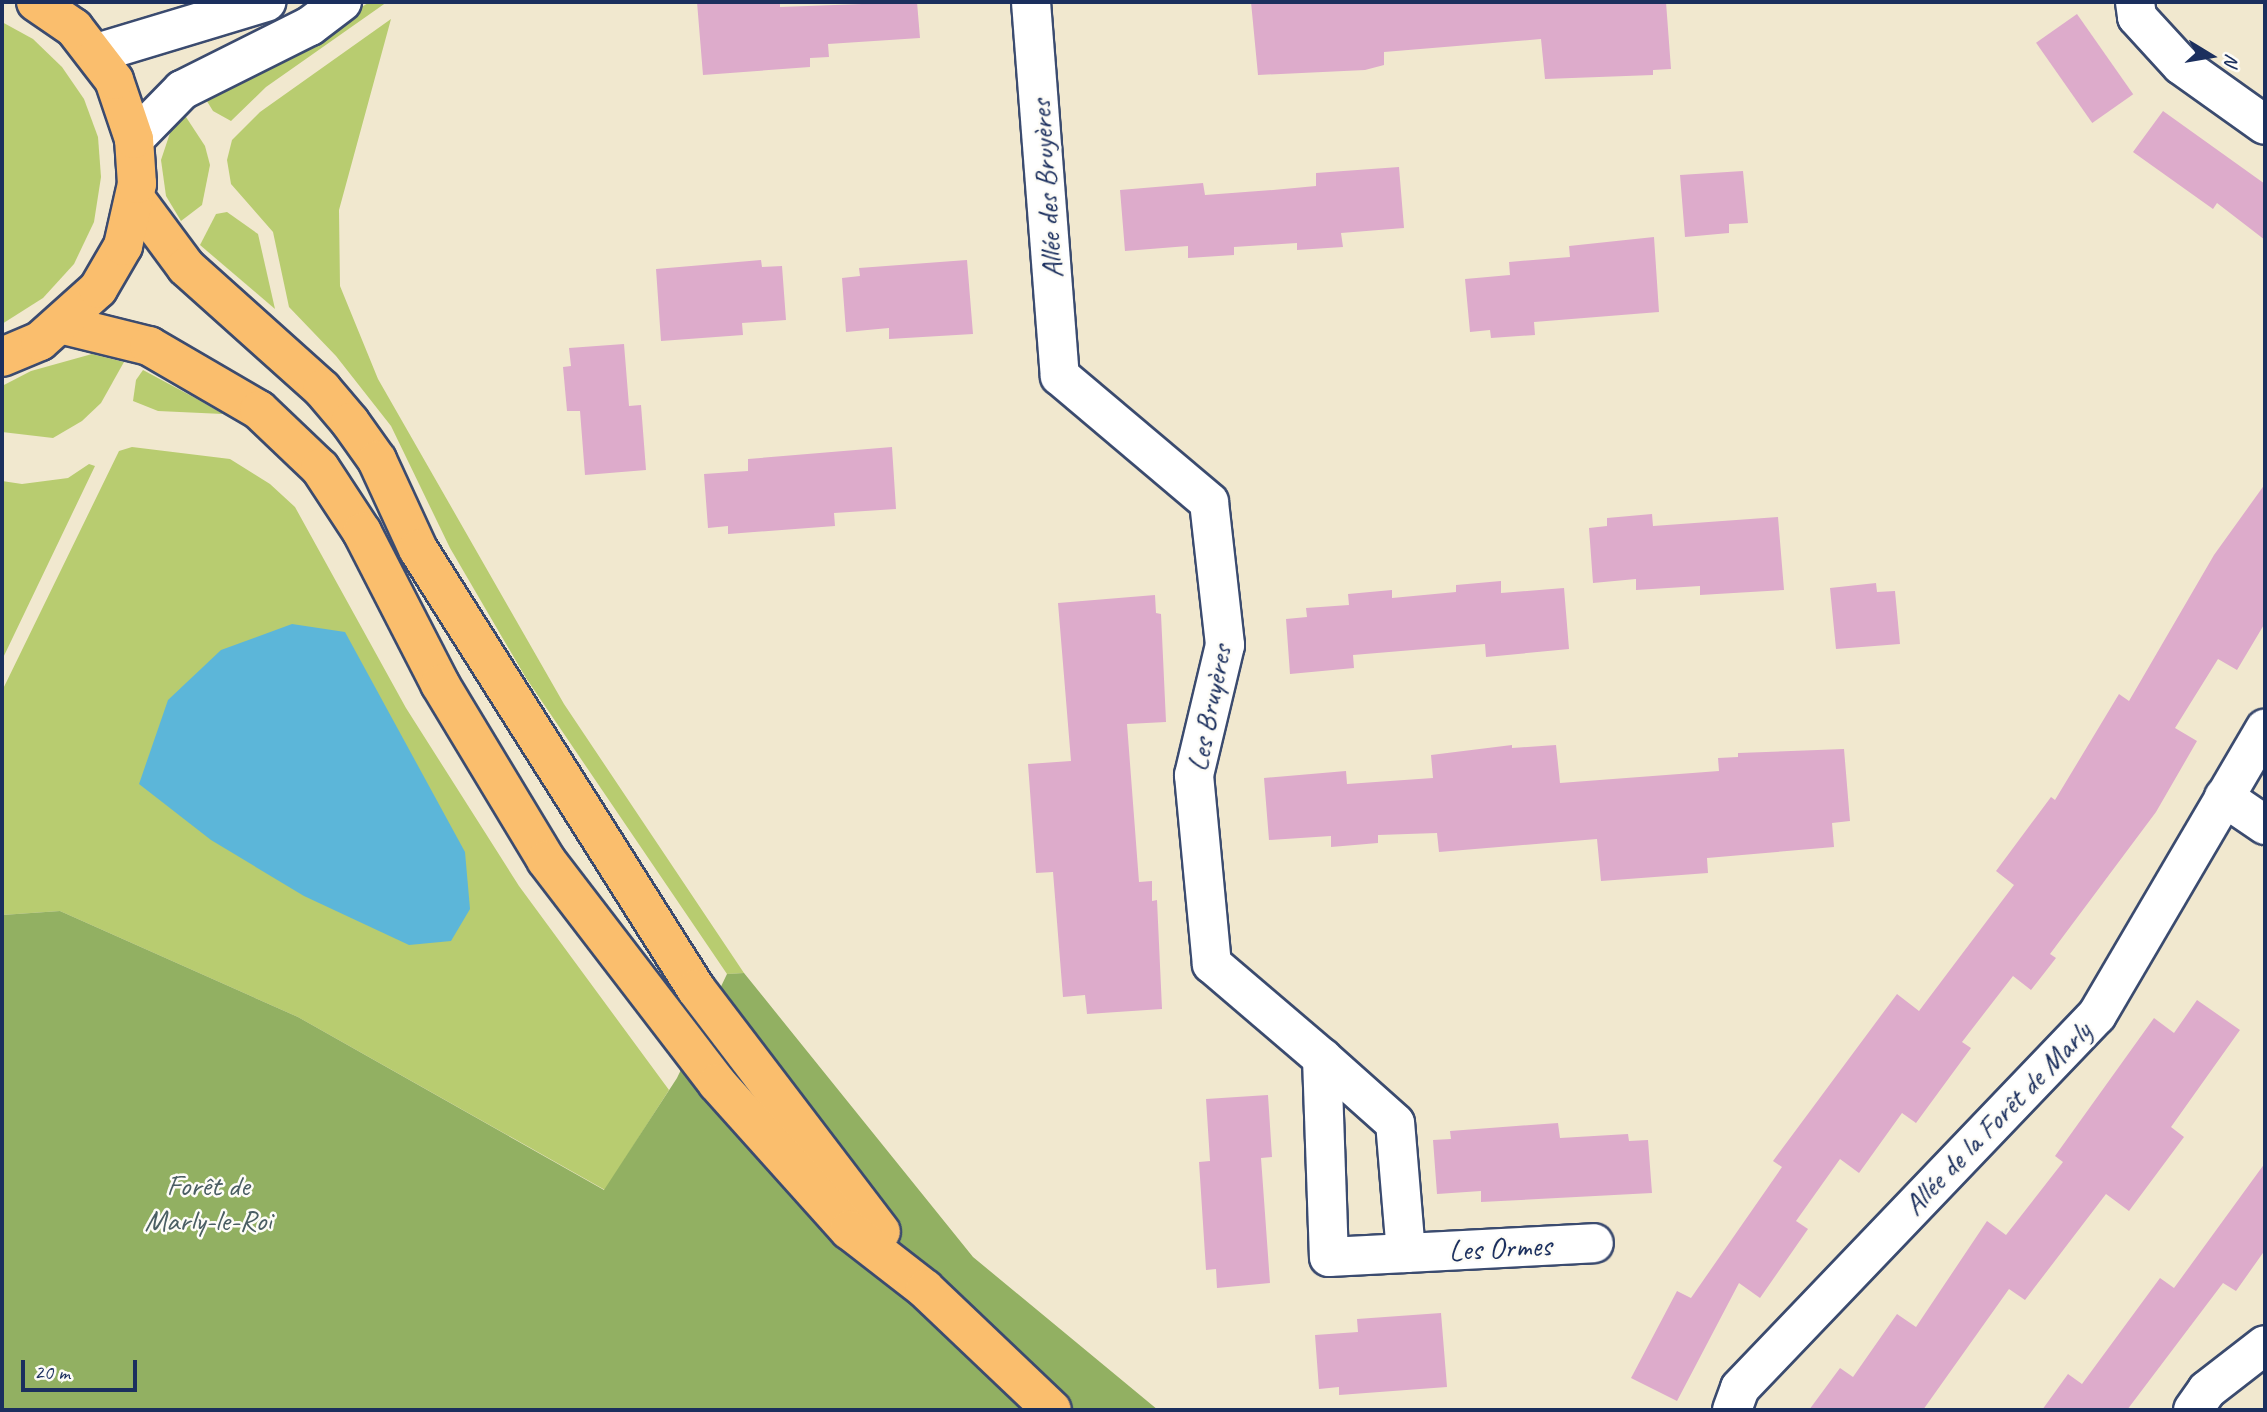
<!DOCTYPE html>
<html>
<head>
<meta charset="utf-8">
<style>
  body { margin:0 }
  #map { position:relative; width:2267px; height:1412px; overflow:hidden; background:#f1e8cf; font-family:Caveat,sans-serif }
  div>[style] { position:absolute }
  .green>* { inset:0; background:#b8cc70 }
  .forest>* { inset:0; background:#92b062 }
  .water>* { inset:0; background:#5cb6d9 }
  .building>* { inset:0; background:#ddabcb; transform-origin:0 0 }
  .roads { filter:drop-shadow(2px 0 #3b4b6f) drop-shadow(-2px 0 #3b4b6f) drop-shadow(0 2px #3b4b6f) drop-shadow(0 -2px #3b4b6f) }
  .minor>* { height:38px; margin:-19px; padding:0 19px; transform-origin:19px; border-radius:19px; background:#fff }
  .major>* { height:38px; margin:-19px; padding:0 19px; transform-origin:19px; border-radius:19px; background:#fabe6d }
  span { translate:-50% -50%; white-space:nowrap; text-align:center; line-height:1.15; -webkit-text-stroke:5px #fdfcf7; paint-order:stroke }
  .street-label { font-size:30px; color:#1b2f5e }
  .park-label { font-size:30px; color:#4a5e63 }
  .frame { position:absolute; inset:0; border:4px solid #1b2f5e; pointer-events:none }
  .north { position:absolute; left:2176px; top:21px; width:70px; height:70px; -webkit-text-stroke:5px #fdfcf7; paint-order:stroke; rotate:101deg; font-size:19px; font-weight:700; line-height:28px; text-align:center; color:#1b2f5e }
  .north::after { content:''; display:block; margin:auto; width:24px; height:32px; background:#1b2f5e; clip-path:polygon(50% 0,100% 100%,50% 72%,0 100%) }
  .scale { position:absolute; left:21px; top:1360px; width:116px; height:32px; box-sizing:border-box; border:4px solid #1b2f5e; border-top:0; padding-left:9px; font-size:21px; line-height:24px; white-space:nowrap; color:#1b2f5e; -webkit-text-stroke:5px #fdfcf7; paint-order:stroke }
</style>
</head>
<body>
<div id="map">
  <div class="green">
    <div style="clip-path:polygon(370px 2px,387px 2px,266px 87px,231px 121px,213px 111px,205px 98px)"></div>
    <div style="clip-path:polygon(391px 19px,339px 210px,340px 286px,378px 379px,564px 704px,744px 973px,727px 974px,526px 678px,450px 548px,391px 426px,336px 356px,289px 307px,273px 232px,231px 184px,227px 160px,232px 140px,260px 112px)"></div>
    <div style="clip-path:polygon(2px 22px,33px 39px,62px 67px,84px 99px,98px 137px,101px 177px,94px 222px,74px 264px,43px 298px,2px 324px)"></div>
    <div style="clip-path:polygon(184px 114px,205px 146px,210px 165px,202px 205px,181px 221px,166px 196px,161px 160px,174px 121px)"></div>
    <div style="clip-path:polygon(227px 212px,258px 234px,275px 309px,200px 245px,216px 214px)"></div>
    <div style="clip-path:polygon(92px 354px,124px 362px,101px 403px,82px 421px,53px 438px,2px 432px,2px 386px,31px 371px)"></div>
    <div style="clip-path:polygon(143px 370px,197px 399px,223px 414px,158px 411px,133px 401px,136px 380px)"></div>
    <div style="clip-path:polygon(132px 447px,230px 459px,270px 484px,295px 507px,406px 708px,519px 886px,669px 1090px,605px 1190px,298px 1017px,60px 911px,2px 915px,2px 691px,119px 451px)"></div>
    <div style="clip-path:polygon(89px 464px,95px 466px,2px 660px,2px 481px,22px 484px,68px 478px)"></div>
  </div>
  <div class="forest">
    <div style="clip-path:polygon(60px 911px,298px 1017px,604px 1190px,677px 1078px,727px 974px,744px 973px,973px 1257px,1158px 1410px,2px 1410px,2px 915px)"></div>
  </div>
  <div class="water">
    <div style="clip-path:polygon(292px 624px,345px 632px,465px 852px,470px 909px,451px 941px,409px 945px,304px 896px,211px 840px,139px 784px,168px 700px,221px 650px)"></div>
  </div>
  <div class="building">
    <div style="clip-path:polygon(697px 2px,780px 2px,780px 7px,917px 2px,920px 38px,828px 44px,829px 57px,810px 58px,810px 67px,703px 75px)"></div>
    <div style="clip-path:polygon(1251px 2px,1666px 2px,1671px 69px,1653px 70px,1653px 75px,1545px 79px,1541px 39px,1384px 52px,1384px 65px,1365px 70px,1258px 75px)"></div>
    <div style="left:2077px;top:14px;width:98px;height:50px;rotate:55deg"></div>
    <div style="clip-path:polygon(2163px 111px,2265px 184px,2265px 240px,2217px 203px,2213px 209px,2133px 152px)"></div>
    <div style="clip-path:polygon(1399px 167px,1404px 228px,1341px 233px,1343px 247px,1297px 250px,1297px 243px,1234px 247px,1234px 255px,1188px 258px,1188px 246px,1125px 251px,1120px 190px,1203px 183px,1205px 195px,1273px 190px,1316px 186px,1316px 173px)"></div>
    <div style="clip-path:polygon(1743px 171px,1748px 223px,1729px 224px,1729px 233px,1685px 237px,1680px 175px)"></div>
    <div style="clip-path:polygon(1654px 237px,1659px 312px,1534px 322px,1535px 335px,1491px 338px,1490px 330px,1470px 332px,1465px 279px,1510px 275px,1509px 262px,1570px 257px,1569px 246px)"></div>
    <div style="clip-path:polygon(761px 260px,762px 267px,782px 266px,786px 320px,742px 323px,743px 335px,661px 341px,656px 269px)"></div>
    <div style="clip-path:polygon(967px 260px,973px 334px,889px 339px,889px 328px,846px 332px,842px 278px,860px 276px,859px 268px)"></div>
    <div style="clip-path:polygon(624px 344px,629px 406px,641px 405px,646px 470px,585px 475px,580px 411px,567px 411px,563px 367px,571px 366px,569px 348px)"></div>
    <div style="clip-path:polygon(892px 447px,896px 509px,834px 513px,835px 526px,728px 534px,728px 526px,708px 528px,704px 474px,748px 471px,748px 459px)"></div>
    <div style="clip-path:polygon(2265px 484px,2265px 623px,2237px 670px,2218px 659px,2175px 728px,2197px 741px,2156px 812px,2050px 954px,2056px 958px,2031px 990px,2013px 976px,1962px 1042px,1971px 1048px,1916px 1123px,1902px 1113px,1859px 1173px,1840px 1159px,1796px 1221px,1808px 1229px,1760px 1298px,1739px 1283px,1677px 1401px,1631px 1378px,1677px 1291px,1691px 1298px,1782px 1167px,1773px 1161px,1897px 994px,1919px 1011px,2014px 885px,1996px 871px,2051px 797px,2055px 800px,2119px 694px,2129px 701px,2214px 555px)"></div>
    <div style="clip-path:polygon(1652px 514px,1653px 526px,1778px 517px,1784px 590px,1700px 595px,1700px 586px,1636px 590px,1636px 579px,1593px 583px,1589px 528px,1607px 526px,1607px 518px)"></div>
    <div style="clip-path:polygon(1501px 581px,1501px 593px,1564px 588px,1569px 649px,1486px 657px,1485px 644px,1353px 655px,1354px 668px,1290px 674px,1286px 619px,1307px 617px,1306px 608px,1349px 605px,1348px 594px,1392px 590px,1392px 598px,1456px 592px,1456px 585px)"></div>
    <div style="clip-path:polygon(1876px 583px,1877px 592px,1895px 591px,1900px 644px,1836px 649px,1830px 588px)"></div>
    <div style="clip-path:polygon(1155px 595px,1156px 613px,1161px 614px,1166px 722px,1127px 724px,1139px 882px,1152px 881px,1152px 901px,1157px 900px,1162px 1009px,1087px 1014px,1085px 995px,1063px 997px,1053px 872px,1036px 873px,1028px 764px,1071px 761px,1058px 603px)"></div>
    <div style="clip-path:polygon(1512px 745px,1512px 748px,1556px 745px,1560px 783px,1719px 771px,1718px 758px,1738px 757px,1738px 753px,1844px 749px,1850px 821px,1832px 823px,1834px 847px,1707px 858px,1708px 873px,1601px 881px,1597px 839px,1439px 852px,1437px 833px,1378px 835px,1378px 843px,1331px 847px,1331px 836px,1269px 840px,1264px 778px,1346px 771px,1347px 784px,1433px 778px,1431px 755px)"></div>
    <div style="clip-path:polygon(2197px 1000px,2240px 1030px,2171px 1127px,2184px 1137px,2129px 1211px,2106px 1194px,2025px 1300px,2009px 1289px,1923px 1410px,1809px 1410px,1840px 1368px,1853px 1377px,1897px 1314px,1916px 1327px,1987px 1221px,2006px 1235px,2063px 1162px,2055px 1156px,2154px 1018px,2174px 1033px)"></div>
    <div style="clip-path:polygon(1268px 1095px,1272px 1157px,1261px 1158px,1270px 1283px,1217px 1288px,1216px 1269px,1206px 1270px,1199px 1162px,1210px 1161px,1206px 1099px)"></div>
    <div style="clip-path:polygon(1558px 1123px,1560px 1138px,1628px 1134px,1629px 1141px,1648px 1140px,1652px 1193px,1481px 1202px,1481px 1191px,1437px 1194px,1433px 1140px,1451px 1139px,1450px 1131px)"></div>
    <div style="clip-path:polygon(2265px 1163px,2265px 1250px,2236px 1291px,2223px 1283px,2127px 1410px,2042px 1410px,2068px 1374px,2082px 1384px,2160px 1278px,2174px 1288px)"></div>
    <div style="clip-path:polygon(1441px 1313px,1447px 1387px,1339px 1395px,1339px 1387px,1319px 1389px,1315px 1335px,1358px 1332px,1357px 1319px)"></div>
  </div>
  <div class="roads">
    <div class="minor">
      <div style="left:1031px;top:2px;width:375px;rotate:85.6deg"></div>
      <div style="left:1060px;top:376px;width:195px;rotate:40.2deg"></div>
      <div style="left:1209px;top:502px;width:144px;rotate:83.6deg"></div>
      <div style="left:1225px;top:645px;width:134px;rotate:103.4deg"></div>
      <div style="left:1194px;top:775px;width:190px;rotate:84.6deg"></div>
      <div style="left:1212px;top:964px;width:145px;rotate:40.5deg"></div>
      <div style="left:1322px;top:1058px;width:199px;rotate:88deg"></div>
      <div style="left:1329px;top:1257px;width:77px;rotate:-3deg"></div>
      <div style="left:1406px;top:1253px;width:130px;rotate:-94.8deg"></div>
      <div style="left:1395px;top:1123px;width:98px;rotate:-138.3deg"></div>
      <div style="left:2135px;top:2px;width:15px;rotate:82deg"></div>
      <div style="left:2137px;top:17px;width:65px;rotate:47.5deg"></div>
      <div style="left:2181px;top:65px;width:103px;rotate:35.5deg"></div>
      <div style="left:97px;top:53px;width:177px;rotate:-16.8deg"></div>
      <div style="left:134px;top:139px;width:69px;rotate:-45.6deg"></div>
      <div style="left:182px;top:90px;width:143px;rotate:-26.6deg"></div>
      <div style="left:310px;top:26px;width:40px;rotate:-37deg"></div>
      <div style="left:2224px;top:797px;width:50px;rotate:34.3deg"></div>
      <div style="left:1406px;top:1253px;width:188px;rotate:-3deg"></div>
      <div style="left:1732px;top:1410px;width:23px;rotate:-70deg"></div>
      <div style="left:1740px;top:1388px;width:516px;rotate:-46.26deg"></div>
      <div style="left:2097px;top:1015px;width:332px;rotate:-59.6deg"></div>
      <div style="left:2193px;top:1410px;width:24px;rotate:-55deg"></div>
      <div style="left:2207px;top:1390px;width:73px;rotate:-37.8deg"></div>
    </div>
    <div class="major">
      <div style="left:135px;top:198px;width:86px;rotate:53.5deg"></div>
      <div style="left:186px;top:267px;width:183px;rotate:41.9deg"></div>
      <div style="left:322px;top:389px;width:43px;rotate:49.7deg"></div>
      <div style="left:350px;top:422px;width:47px;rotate:54.6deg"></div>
      <div style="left:377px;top:460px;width:98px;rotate:65.3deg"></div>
      <div style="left:418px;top:549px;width:520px;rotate:57.71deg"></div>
      <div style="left:696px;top:989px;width:305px;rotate:52.7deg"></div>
      <div style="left:64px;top:325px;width:88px;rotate:13.9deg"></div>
      <div style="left:149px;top:346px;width:127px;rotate:30.2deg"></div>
      <div style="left:259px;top:410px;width:84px;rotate:43.6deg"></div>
      <div style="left:320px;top:468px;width:77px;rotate:56.7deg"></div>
      <div style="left:362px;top:532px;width:171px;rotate:62.8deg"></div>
      <div style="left:440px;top:684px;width:205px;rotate:58.9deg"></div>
      <div style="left:546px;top:860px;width:281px;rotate:52.5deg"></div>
      <div style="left:717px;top:1083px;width:198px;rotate:48.1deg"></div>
      <div style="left:849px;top:1230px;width:96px;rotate:37.8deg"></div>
      <div style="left:925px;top:1289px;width:175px;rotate:43.6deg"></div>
      <div style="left:2px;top:357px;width:41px;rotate:-22.8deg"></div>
      <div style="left:40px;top:341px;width:78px;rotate:-41.9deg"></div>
      <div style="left:98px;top:289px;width:50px;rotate:-59.8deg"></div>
      <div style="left:123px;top:246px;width:64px;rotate:-77.3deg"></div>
      <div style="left:137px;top:184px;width:45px;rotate:-93.8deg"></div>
      <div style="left:134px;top:139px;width:62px;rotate:-108.7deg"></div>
      <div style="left:114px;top:80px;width:66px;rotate:-127.6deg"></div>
      <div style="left:74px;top:28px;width:46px;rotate:-145.6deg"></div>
    </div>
  </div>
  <div class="street-label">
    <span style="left:1046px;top:189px;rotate:-94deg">Allée des Bruyères</span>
    <span style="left:1209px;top:708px;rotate:-79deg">Les Bruyères</span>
    <span style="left:1997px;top:1118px;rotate:-46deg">Allée de la Forêt de Marly</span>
    <span style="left:1500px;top:1248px;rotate:-3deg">Les Ormes</span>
  </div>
  <div class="park-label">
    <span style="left:208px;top:1202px">Forêt de<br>Marly-le-Roi</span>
  </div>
  <div class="frame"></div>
  <div class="north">N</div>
  <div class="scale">20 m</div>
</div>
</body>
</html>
